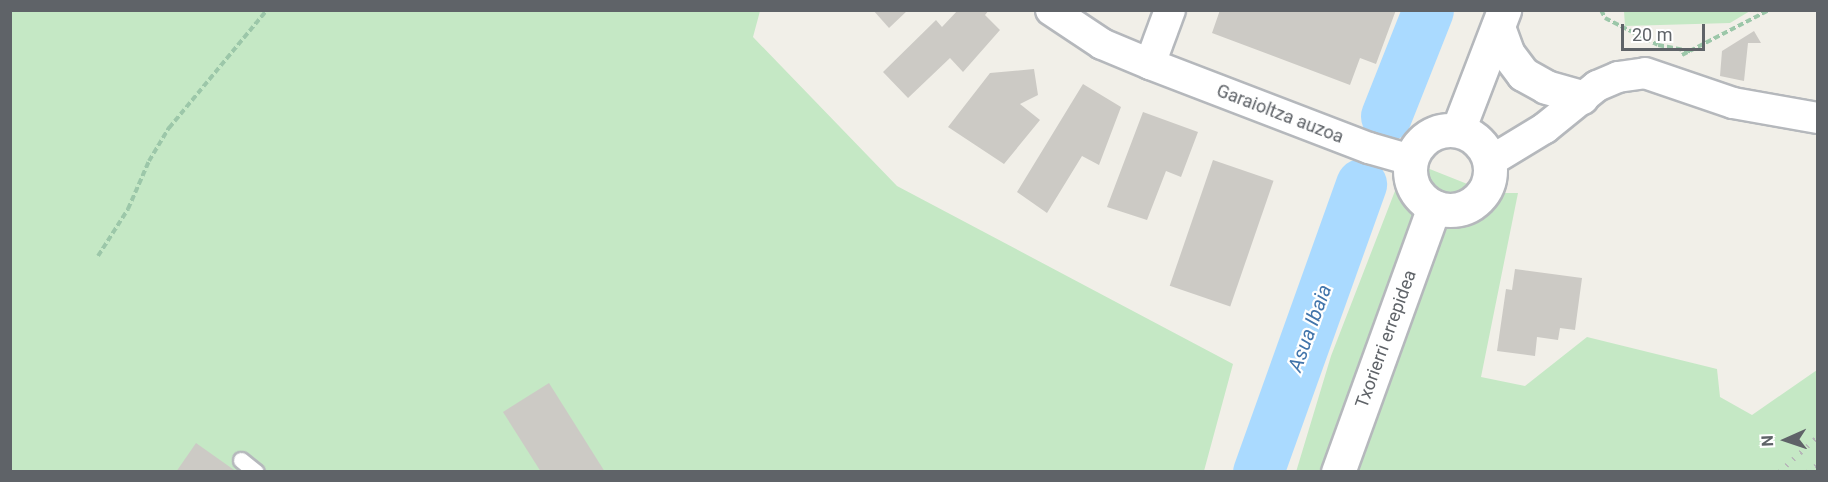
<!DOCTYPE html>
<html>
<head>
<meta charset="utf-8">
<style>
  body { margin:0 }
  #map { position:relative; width:1828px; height:482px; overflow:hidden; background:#f1efe8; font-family:Roboto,sans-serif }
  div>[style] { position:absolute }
  .green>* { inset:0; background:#c5e8c5 }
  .river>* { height:51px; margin:-25.5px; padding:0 25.5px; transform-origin:25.5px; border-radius:25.5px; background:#aadaff }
  .building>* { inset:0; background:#cccac5; transform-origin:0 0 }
  .path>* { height:4px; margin-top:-2px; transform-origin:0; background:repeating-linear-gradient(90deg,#9cc7a9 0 6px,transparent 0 9px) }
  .roads { filter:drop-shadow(2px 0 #b5b8bc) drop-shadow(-2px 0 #b5b8bc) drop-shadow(0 2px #b5b8bc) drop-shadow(0 -2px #b5b8bc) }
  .service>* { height:15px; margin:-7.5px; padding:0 7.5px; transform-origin:7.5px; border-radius:7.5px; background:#fff }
  .minor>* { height:30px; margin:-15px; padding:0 15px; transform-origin:15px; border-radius:15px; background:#fff }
  .tertiary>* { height:33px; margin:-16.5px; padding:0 16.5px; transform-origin:16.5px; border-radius:16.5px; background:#fff }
  .tertiary>.ring { margin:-16.5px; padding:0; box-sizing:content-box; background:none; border:33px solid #fff; border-radius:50% }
  .rail>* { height:4.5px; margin-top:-2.25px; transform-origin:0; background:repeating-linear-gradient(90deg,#b6b7b8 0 1.5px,transparent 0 9.5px) }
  span { translate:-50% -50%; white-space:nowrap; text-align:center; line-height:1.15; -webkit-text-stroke:4.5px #fff; paint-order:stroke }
  .street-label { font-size:18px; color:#5f6368 }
  .water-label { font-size:20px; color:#4174aa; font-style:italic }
  .frame { position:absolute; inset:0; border:12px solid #5f6368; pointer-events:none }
  .north { position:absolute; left:1756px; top:410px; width:60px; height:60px; -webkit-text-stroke:4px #fff; paint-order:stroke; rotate:267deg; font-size:16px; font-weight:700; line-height:24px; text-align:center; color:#5f6368 }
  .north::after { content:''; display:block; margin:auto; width:21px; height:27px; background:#5f6368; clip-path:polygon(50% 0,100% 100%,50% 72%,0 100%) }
  .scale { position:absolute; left:1621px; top:24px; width:84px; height:27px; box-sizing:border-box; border:3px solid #5f6368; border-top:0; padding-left:8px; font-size:18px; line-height:21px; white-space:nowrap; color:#5f6368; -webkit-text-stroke:4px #fff; paint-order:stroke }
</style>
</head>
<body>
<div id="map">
  <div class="green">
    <div style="clip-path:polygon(10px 11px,760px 11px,753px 37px,897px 186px,1233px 364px,1204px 471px,11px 471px)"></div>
    <div style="clip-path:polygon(1624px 11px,1624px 10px,1750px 11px,1730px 23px,1625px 26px)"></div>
    <div style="clip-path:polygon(1407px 160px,1490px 193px,1518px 193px,1481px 377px,1525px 386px,1587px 337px,1717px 369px,1720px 397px,1752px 415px,1817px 370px,1817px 471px,1296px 472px,1331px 356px)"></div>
  </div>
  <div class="river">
    <div style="left:1386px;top:116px;width:114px;rotate:-68.4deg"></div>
    <div style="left:1258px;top:472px;width:306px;rotate:-70.3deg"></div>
  </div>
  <div class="building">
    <div style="clip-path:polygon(873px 10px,908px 10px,889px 28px)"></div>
    <div style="clip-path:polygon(958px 10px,989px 10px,985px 15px,1000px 30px,963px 72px,950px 58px,908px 98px,883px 72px,936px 20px,942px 27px)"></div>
    <div style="clip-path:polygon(1220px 10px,1396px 10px,1376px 64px,1360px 58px,1350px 85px,1212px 33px)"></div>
    <div style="clip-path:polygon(1754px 31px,1761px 43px,1748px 43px,1744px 81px,1720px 76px,1722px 51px)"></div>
    <div style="clip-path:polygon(1034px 69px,1038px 95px,1020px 104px,1040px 120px,1004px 164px,948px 127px,990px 73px)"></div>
    <div style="clip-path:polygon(1083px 84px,1121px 107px,1099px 165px,1082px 156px,1047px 213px,1017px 192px)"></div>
    <div style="clip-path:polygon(1143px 112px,1198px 132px,1181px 177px,1166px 171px,1147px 220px,1107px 207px)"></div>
    <div style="left:1213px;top:160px;width:64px;height:133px;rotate:19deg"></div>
    <div style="clip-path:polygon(1515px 269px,1582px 278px,1575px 330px,1560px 328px,1558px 340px,1537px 337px,1535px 356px,1497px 351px,1506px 289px,1512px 290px)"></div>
    <div style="clip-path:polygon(549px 383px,605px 472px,541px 472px,503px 412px)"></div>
    <div style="clip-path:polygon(196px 443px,237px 472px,176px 472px)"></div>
  </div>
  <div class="path">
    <div style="left:1601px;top:10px;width:9px;rotate:63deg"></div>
    <div style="left:1605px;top:18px;width:59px;rotate:27deg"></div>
    <div style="left:1658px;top:45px;width:33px;rotate:11deg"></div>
    <div style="left:1682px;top:55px;width:98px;rotate:-27.3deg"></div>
    <div style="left:98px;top:256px;width:56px;rotate:-57.4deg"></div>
    <div style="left:128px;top:209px;width:52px;rotate:-66.4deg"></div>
    <div style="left:149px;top:161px;width:39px;rotate:-59deg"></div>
    <div style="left:169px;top:128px;width:153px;rotate:-50.3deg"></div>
  </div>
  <div class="roads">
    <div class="service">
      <div style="left:241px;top:460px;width:19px;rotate:39deg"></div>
    </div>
    <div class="minor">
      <div style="left:1051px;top:10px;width:61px;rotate:33.7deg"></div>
      <div style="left:1102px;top:44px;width:52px;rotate:22.6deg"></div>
      <div style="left:1150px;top:64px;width:235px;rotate:21deg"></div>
      <div style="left:1369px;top:148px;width:44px;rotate:15.9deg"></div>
      <div style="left:1150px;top:64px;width:58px;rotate:-69.7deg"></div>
      <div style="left:1489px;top:162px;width:66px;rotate:-31.3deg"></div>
      <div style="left:1545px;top:128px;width:67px;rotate:-38.9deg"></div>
      <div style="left:1597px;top:86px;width:23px;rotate:-23deg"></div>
      <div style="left:1618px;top:77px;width:27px;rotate:-8deg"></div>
      <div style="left:1645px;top:73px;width:93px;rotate:18.8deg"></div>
      <div style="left:1733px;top:103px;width:86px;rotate:10deg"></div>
    </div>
    <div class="tertiary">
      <div style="left:1498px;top:27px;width:29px;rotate:70deg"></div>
      <div style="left:1508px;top:54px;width:25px;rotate:53deg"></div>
      <div style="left:1523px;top:74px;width:26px;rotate:29deg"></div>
      <div style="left:1546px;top:87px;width:37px;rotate:16deg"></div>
      <div class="ring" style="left:1410px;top:130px;width:47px;height:47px"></div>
      <div style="left:1458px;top:130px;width:129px;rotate:-69deg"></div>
      <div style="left:1338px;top:472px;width:282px;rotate:-70.1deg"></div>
    </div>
  </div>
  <div class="rail">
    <div style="left:1779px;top:472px;width:53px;rotate:-42.7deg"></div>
    <div style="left:1807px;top:472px;width:14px;rotate:-36deg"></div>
  </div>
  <div class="street-label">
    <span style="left:1280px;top:114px;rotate:21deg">Garaioltza auzoa</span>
    <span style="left:1386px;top:339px;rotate:-70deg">Txorierri errepidea</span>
  </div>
  <div class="water-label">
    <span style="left:1310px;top:328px;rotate:-70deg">Asua Ibaia</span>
  </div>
  <div class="frame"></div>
  <div class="north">N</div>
  <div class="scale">20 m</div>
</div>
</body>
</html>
